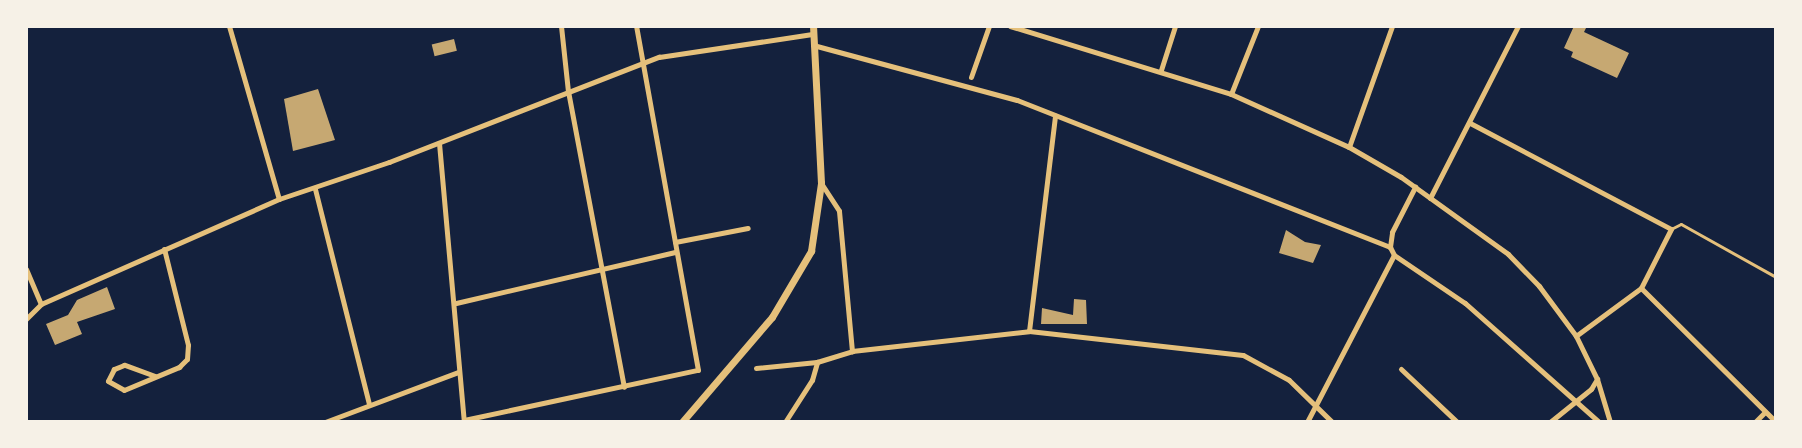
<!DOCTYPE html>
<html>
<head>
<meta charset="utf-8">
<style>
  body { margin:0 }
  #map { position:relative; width:1802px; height:448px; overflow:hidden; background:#14213d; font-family:"Alegreya Sans",sans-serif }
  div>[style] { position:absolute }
  .building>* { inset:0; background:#c6a872; transform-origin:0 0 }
  .service>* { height:3px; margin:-1.5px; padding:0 1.5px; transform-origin:1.5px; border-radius:1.5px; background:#e5c07b }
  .minor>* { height:5px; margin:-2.5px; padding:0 2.5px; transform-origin:2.5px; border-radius:2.5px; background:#e5c07b }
  .tertiary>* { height:7px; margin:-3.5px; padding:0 3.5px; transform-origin:3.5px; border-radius:3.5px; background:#e5c07b }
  span { translate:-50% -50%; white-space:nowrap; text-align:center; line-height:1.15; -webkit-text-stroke:4.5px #f6f1e7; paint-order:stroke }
  .frame { position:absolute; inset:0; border:28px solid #f6f1e7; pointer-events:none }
</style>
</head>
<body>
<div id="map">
  <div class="building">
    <div style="clip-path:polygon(1574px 26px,1587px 26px,1584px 32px,1629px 53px,1617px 78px,1571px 57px,1573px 52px,1564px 48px)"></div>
    <div style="left:454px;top:39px;width:12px;height:23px;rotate:76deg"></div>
    <div style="clip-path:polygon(318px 89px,335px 140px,293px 151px,284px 99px)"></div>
    <div style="clip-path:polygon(1286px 230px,1305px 242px,1321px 245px,1313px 263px,1279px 253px)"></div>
    <div style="clip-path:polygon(107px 287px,115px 309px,77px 322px,82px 334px,55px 345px,46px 324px,68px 315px,77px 300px)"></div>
    <div style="clip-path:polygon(1074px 299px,1086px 300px,1087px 324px,1041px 324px,1042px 308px,1073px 315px)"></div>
  </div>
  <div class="service">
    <div style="left:1671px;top:229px;width:11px;rotate:-27deg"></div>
    <div style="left:1681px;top:224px;width:109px;rotate:29.2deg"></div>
  </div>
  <div class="minor">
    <div style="left:229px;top:26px;width:180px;rotate:73.9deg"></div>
    <div style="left:561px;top:26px;width:65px;rotate:83.9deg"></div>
    <div style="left:568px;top:91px;width:301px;rotate:79.3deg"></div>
    <div style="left:1010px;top:26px;width:231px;rotate:17.1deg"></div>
    <div style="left:1231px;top:94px;width:129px;rotate:24.2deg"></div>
    <div style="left:1349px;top:147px;width:60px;rotate:30deg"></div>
    <div style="left:1401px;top:177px;width:132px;rotate:35.7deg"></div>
    <div style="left:1508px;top:254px;width:45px;rotate:45.9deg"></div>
    <div style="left:1539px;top:286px;width:62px;rotate:53.5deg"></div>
    <div style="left:1576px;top:336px;width:48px;rotate:64deg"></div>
    <div style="left:1597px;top:379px;width:45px;rotate:73.2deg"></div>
    <div style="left:813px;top:45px;width:211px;rotate:15.1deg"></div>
    <div style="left:1017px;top:100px;width:401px;rotate:21.5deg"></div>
    <div style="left:1161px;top:70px;width:46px;rotate:-72.3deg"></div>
    <div style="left:971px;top:77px;width:54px;rotate:-70.6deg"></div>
    <div style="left:1231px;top:94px;width:73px;rotate:-68.3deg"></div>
    <div style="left:1470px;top:123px;width:227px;rotate:27.8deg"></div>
    <div style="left:1671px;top:229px;width:66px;rotate:117deg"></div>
    <div style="left:1641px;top:288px;width:81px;rotate:143.6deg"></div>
    <div style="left:439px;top:143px;width:280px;rotate:84.9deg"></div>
    <div style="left:1349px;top:147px;width:128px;rotate:-70.4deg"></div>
    <div style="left:821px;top:183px;width:33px;rotate:57deg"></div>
    <div style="left:839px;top:211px;width:141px;rotate:84.7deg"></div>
    <div style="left:315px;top:189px;width:222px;rotate:75.9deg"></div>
    <div style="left:1430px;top:198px;width:193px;rotate:-62.9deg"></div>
    <div style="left:675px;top:242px;width:74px;rotate:-10.9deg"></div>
    <div style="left:1390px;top:247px;width:9px;rotate:63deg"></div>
    <div style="left:1394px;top:255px;width:86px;rotate:34.1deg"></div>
    <div style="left:1465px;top:303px;width:179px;rotate:41.6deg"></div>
    <div style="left:1390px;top:247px;width:15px;rotate:-82deg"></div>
    <div style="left:1392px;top:232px;width:51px;rotate:-62.9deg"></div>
    <div style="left:26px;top:269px;width:38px;rotate:67deg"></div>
    <div style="left:1641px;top:288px;width:190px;rotate:44.8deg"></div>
    <div style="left:456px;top:303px;width:226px;rotate:-13.1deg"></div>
    <div style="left:26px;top:319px;width:21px;rotate:-45deg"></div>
    <div style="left:41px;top:304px;width:260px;rotate:-23.8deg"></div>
    <div style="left:279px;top:199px;width:116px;rotate:-18.6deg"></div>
    <div style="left:389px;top:162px;width:290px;rotate:-21.3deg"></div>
    <div style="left:659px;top:57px;width:155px;rotate:-8.5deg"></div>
    <div style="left:1029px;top:331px;width:217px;rotate:-83.1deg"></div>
    <div style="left:756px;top:368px;width:61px;rotate:-5.6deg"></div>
    <div style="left:817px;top:362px;width:37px;rotate:-17deg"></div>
    <div style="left:852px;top:351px;width:178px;rotate:-6.4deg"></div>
    <div style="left:1029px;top:331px;width:215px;rotate:6.4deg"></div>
    <div style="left:1243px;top:355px;width:52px;rotate:28.5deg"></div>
    <div style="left:1289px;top:380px;width:60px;rotate:44.3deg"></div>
    <div style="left:1401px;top:369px;width:77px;rotate:43.4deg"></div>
    <div style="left:155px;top:376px;width:33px;rotate:-160deg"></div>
    <div style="left:124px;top:365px;width:11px;rotate:158deg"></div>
    <div style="left:114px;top:369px;width:13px;rotate:117deg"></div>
    <div style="left:108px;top:381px;width:18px;rotate:29deg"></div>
    <div style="left:124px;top:390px;width:60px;rotate:-22.7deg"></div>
    <div style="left:179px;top:367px;width:11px;rotate:-45deg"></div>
    <div style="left:187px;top:359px;width:14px;rotate:-86deg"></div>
    <div style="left:188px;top:345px;width:99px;rotate:-104deg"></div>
    <div style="left:464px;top:420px;width:239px;rotate:-12.1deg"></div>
    <div style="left:698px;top:370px;width:350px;rotate:-100.2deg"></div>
    <div style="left:325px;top:422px;width:142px;rotate:-20.6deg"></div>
    <div style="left:785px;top:422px;width:50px;rotate:-57.3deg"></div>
    <div style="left:812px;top:380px;width:19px;rotate:-74deg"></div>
    <div style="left:1307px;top:422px;width:188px;rotate:-62.5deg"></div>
    <div style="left:1550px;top:422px;width:53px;rotate:-38.8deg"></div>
    <div style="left:1591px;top:389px;width:12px;rotate:-59deg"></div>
    <div style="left:1755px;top:422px;width:14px;rotate:-45deg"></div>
  </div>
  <div class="tertiary">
    <div style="left:682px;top:422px;width:138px;rotate:-49.4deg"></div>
    <div style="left:772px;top:317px;width:77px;rotate:-59.4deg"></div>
    <div style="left:811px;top:251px;width:69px;rotate:-81.6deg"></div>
    <div style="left:821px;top:183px;width:157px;rotate:-92.9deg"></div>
  </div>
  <div class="frame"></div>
</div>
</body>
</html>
